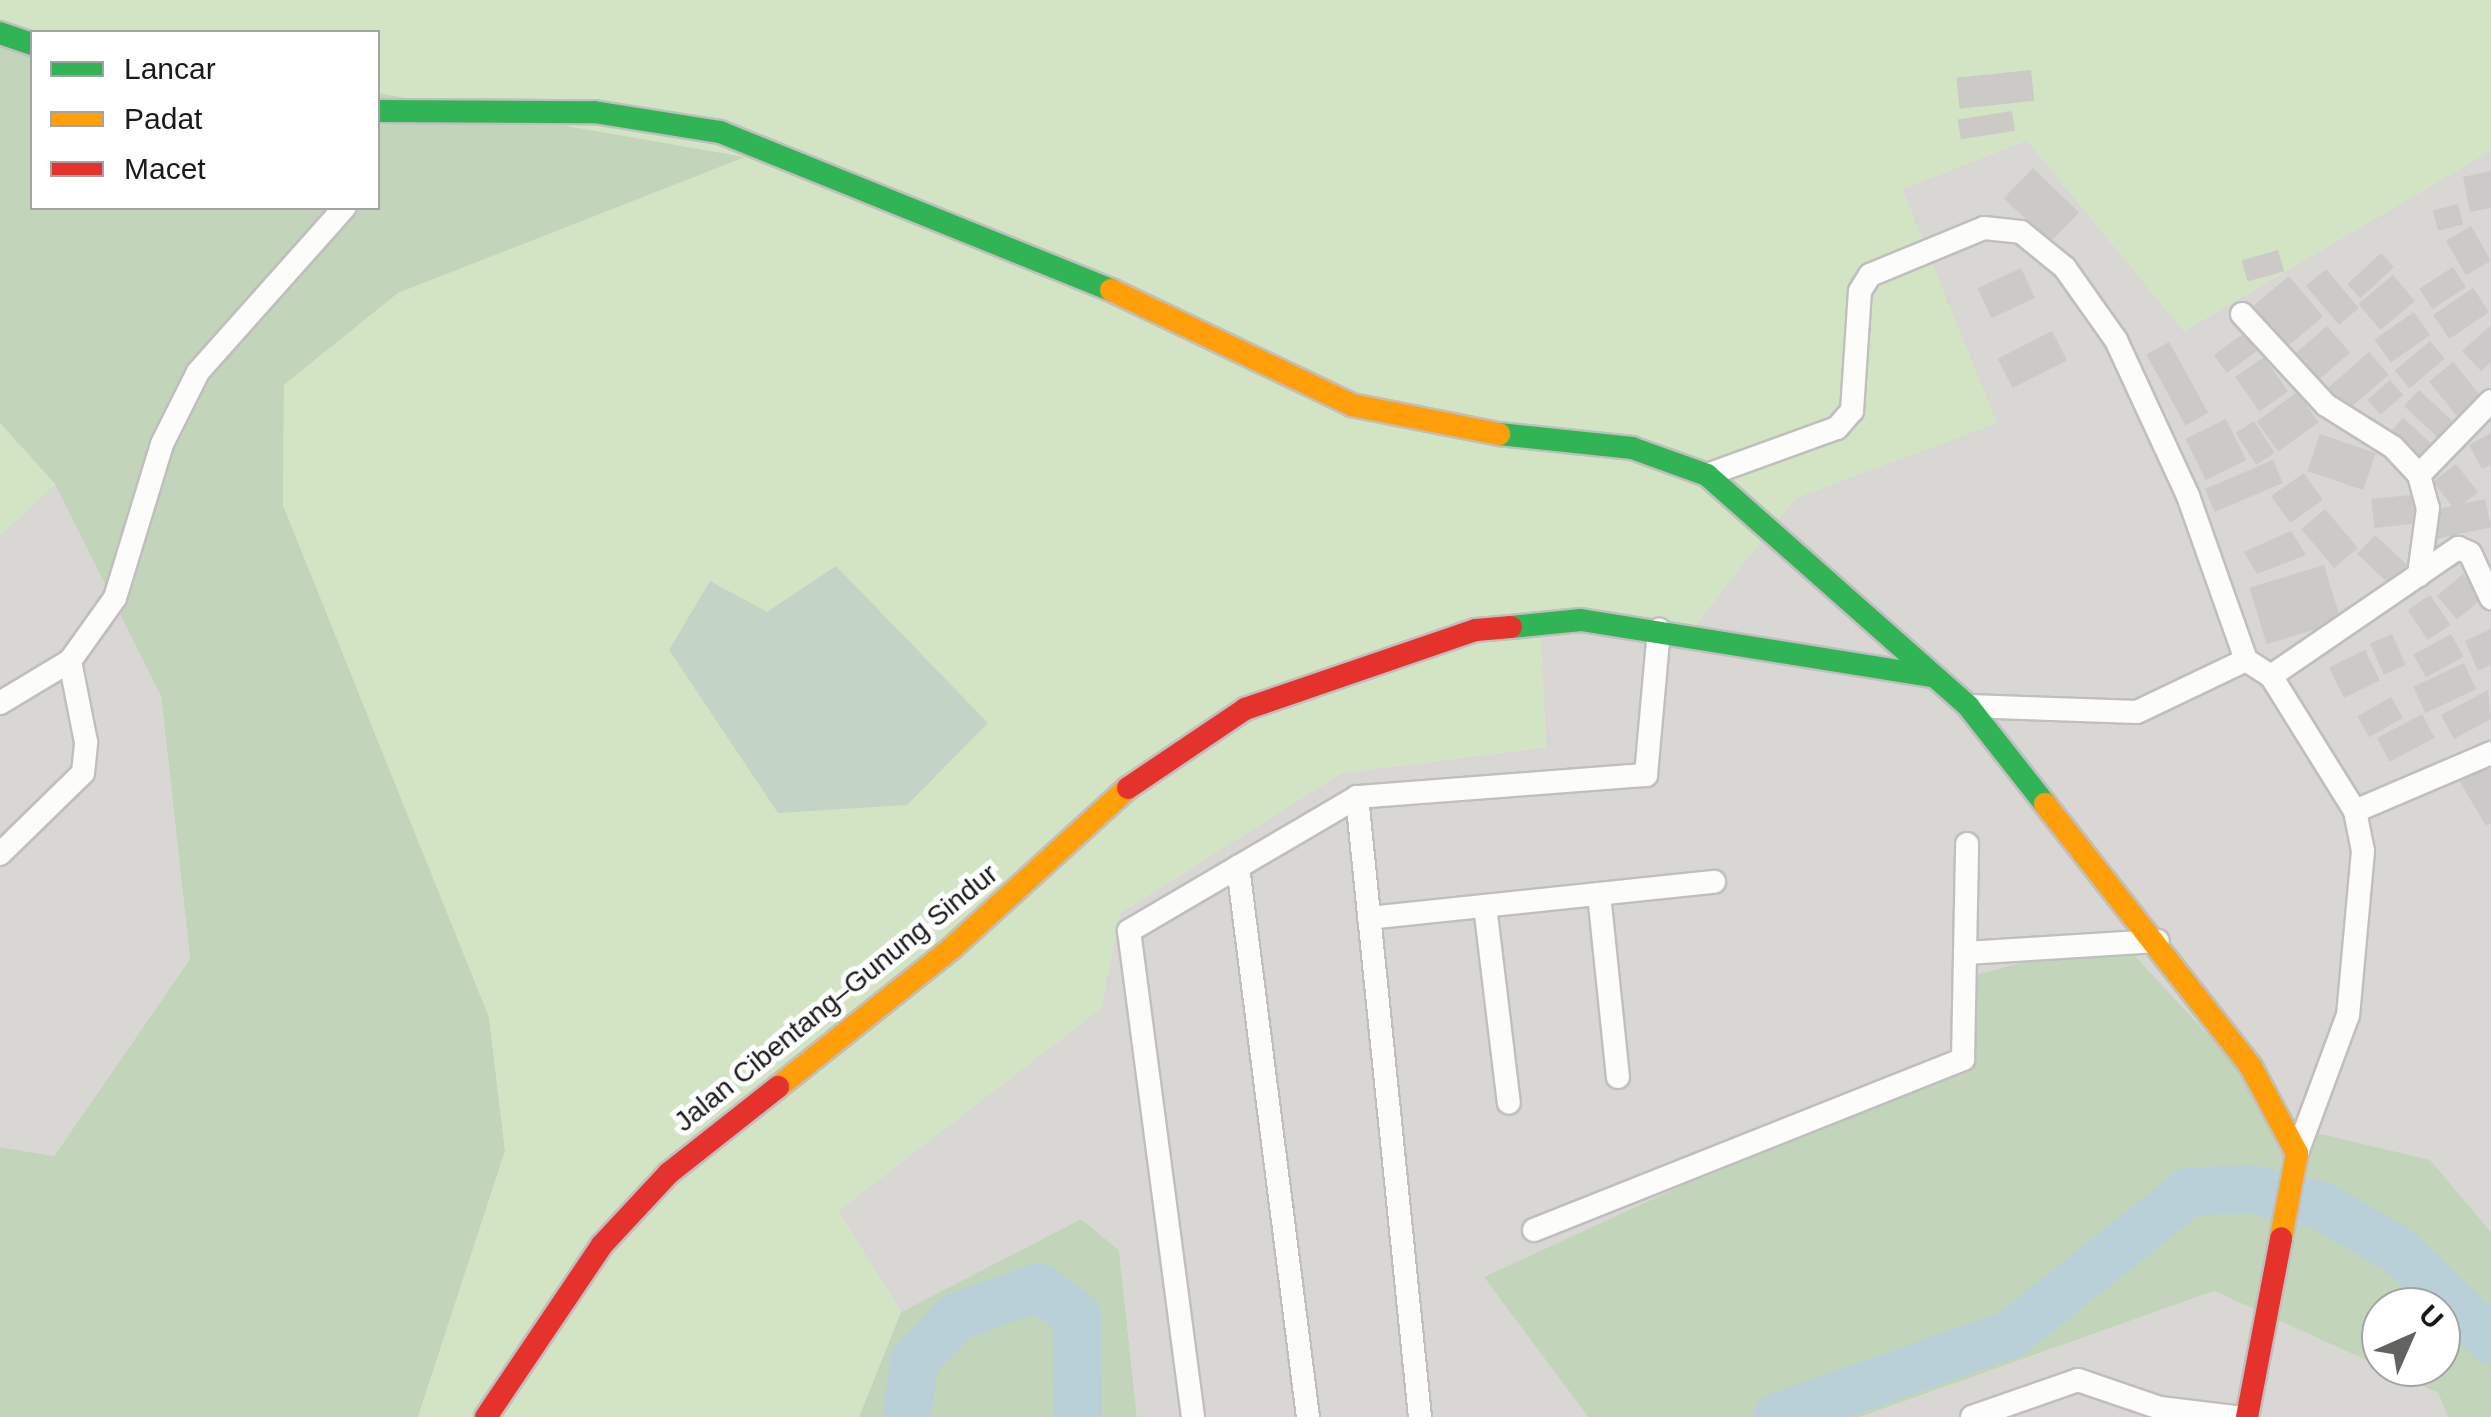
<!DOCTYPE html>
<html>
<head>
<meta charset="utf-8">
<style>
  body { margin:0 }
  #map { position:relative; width:2491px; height:1417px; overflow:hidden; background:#e9e8e3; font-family:Arial,sans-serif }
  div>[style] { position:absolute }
  .residential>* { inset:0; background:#d8d7d4 }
  .grass>* { inset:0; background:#d2e4c4 }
  .forest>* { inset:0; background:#c2d5ba }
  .cemetery>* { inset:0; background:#c3d3c5 }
  .river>* { height:48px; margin:-24px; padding:0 24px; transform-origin:24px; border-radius:24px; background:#b9d0d9 }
  .building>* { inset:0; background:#cbcac6; transform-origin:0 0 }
  .roads { filter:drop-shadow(2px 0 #c0bfbd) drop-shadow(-2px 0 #c0bfbd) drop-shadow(0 2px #c0bfbd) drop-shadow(0 -2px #c0bfbd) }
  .street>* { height:22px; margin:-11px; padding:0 11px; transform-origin:11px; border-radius:11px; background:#fcfcfb }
  .fast>* { height:22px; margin:-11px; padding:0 11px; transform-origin:11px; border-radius:11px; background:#30b455 }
  .slow>* { height:22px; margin:-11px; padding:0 11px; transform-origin:11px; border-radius:11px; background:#ff9f0a }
  .jam>* { height:22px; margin:-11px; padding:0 11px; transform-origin:11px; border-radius:11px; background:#e5322d }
  span { translate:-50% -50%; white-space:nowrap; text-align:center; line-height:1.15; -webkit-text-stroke:10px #fff; paint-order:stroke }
  .street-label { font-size:28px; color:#1a1a1a }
  .legend { position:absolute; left:30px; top:30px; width:350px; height:180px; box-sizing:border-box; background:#fff; border:2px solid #a3a3a3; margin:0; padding:12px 18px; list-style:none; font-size:30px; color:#1a1a1a }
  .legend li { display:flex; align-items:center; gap:20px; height:50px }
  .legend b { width:50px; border:2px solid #a3a3a3 }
  .north { position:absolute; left:2361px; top:1287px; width:100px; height:100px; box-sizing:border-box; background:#fff; border:2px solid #a3a3a3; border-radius:50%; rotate:45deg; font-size:28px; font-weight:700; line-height:40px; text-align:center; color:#1a1a1a }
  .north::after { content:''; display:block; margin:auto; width:35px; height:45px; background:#626260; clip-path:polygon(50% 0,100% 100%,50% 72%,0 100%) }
</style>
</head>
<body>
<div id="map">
  <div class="residential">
    <div style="clip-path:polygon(2027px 140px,2184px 331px,2491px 150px,2491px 1232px,2429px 1160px,1960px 1057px,1485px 1277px,1588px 1417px,1137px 1417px,1119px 1250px,1081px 1219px,901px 1312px,838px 1211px,1101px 1008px,1120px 913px,1341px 773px,1546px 747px,1540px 631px,1687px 635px,1795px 498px,1996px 423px,1902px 189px)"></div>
    <div style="clip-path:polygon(55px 484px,161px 696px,190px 959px,54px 1156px,0 1147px,0 535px)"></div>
    <div style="clip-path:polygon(2214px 1291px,2438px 1393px,2448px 1417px,1860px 1417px)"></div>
  </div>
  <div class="grass">
    <div style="clip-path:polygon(0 0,2491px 0,2491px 150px,2184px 331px,2027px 140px,1902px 189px,1997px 423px,1795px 498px,1687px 635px,1540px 631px,1546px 747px,1341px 773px,1120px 913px,1101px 1008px,838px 1211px,901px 1312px,859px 1417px,418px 1417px,505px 1151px,489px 1017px,283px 505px,284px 385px,398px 293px,743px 157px,378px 93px,378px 32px,32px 32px,0 27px)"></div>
    <div style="clip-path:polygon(0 423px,55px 484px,0 535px)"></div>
  </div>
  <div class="forest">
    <div style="clip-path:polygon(0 27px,32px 33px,32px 208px,378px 208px,378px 93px,745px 157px,398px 293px,284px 385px,283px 505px,489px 1017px,505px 1151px,418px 1417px,0 1417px,0 1147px,54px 1156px,190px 959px,161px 696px,55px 484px,0 423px)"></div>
    <div style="clip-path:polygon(evenodd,2117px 937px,2295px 1128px,2430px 1160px,2491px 1232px,2491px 1417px,2448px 1417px,2438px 1393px,2214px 1291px,1860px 1417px,1588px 1417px,1484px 1277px,1960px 1057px,1972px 976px,2117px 937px,2381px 1307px,2441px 1307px,2441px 1367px,2381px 1367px,2381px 1307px)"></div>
    <div style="clip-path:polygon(1081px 1219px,1119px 1250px,1137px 1417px,859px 1417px,901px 1312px)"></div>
  </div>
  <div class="cemetery">
    <div style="clip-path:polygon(836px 566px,988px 723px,907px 805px,778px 813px,669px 650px,710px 581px,767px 612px)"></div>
  </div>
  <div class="river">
    <div style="left:907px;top:1417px;width:55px;rotate:-82.7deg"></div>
    <div style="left:914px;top:1362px;width:62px;rotate:-47deg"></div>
    <div style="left:956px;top:1317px;width:87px;rotate:-20.1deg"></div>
    <div style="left:1038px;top:1287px;width:49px;rotate:36.6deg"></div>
    <div style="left:1077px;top:1316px;width:101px;rotate:89.4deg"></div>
    <div style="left:1777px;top:1417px;width:248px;rotate:-19.5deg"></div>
    <div style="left:2011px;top:1334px;width:229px;rotate:-38.6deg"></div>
    <div style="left:2190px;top:1191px;width:65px;rotate:-0.9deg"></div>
    <div style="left:2255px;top:1190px;width:69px;rotate:13.4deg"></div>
    <div style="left:2322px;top:1206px;width:88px;rotate:30.1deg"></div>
    <div style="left:2398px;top:1250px;width:129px;rotate:44.1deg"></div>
  </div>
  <div class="building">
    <div style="left:2031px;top:70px;width:31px;height:75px;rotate:84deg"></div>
    <div style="left:2012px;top:111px;width:20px;height:55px;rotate:81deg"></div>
    <div style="left:2033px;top:168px;width:64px;height:42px;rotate:44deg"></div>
    <div style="clip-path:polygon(2491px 171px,2491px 208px,2470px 212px,2463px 177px)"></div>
    <div style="left:2458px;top:204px;width:21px;height:26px;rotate:76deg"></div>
    <div style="left:2471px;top:226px;width:40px;height:29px;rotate:60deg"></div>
    <div style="left:2278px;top:250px;width:22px;height:38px;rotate:74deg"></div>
    <div style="left:2381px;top:253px;width:19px;height:46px;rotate:47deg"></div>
    <div style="left:2453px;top:267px;width:24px;height:40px;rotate:57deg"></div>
    <div style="left:2021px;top:268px;width:33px;height:48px;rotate:65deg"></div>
    <div style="left:2326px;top:269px;width:51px;height:26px;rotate:50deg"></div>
    <div style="left:2393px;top:275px;width:34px;height:45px;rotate:50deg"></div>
    <div style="left:2289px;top:276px;width:53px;height:54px;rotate:50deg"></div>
    <div style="left:2473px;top:288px;width:29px;height:48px;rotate:56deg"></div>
    <div style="left:2414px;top:312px;width:28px;height:48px;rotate:55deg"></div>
    <div style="clip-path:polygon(2491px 325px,2491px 362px,2481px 371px,2462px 351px)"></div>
    <div style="left:2327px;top:326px;width:35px;height:53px;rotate:49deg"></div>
    <div style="left:2052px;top:331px;width:33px;height:61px;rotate:63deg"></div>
    <div style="left:2247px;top:331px;width:22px;height:41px;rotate:54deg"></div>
    <div style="left:2430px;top:341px;width:23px;height:46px;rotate:50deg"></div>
    <div style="left:2169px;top:342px;width:81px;height:26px;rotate:61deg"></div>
    <div style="left:2369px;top:352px;width:30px;height:57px;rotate:49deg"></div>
    <div style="left:2264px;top:357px;width:42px;height:35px;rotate:55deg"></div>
    <div style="left:2453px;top:362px;width:50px;height:31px;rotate:51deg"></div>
    <div style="left:2390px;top:380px;width:20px;height:30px;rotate:49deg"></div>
    <div style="left:2419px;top:390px;width:51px;height:22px;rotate:43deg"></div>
    <div style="left:2297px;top:392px;width:37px;height:50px;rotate:54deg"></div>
    <div style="left:2403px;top:418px;width:47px;height:22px;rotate:42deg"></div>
    <div style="left:2226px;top:419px;width:46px;height:45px;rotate:64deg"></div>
    <div style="left:2254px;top:421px;width:38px;height:22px;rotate:57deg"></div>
    <div style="clip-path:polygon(2491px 433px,2491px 465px,2482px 469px,2469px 445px)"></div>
    <div style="left:2320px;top:434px;width:59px;height:39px;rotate:19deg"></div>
    <div style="left:2273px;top:460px;width:25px;height:74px;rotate:67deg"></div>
    <div style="left:2456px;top:464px;width:36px;height:29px;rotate:52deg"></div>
    <div style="left:2304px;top:473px;width:33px;height:40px;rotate:55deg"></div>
    <div style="left:2420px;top:494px;width:29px;height:49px;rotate:84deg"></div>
    <div style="left:2485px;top:499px;width:29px;height:60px;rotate:78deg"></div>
    <div style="left:2325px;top:509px;width:51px;height:31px;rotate:50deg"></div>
    <div style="clip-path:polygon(2291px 531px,2306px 555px,2257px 574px,2244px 552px)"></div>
    <div style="left:2375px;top:535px;width:44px;height:26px;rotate:43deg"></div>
    <div style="left:2324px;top:565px;width:59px;height:78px;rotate:73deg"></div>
    <div style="left:2463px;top:574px;width:31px;height:34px;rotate:50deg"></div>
    <div style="left:2430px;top:595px;width:36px;height:27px;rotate:56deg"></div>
    <div style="clip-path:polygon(2491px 629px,2491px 665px,2478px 671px,2465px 641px)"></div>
    <div style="left:2392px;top:634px;width:34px;height:24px;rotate:66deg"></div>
    <div style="left:2451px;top:634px;width:26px;height:43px;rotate:61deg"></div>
    <div style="left:2365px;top:650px;width:34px;height:40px;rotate:64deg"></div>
    <div style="left:2464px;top:663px;width:29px;height:56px;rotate:65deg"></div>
    <div style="clip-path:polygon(2488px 690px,2491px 719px,2454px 739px,2441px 715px)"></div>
    <div style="left:2391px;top:697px;width:24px;height:39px;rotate:60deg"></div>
    <div style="left:2422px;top:714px;width:27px;height:51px;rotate:62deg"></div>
    <div style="clip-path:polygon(2491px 764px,2491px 823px,2486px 826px,2460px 782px)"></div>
  </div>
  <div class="roads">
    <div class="street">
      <div style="left:2242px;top:314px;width:124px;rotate:47.3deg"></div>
      <div style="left:2326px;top:405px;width:79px;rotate:32.1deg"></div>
      <div style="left:2393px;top:447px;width:38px;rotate:47deg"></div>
      <div style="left:2419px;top:475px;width:34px;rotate:75deg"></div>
      <div style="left:2428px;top:508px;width:68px;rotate:97.7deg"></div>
      <div style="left:1707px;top:475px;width:138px;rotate:-19.9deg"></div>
      <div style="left:1837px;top:428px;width:23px;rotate:-49deg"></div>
      <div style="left:1852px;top:411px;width:120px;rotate:-86.2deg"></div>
      <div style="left:1860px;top:291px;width:19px;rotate:-58deg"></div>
      <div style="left:1870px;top:275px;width:123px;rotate:-22.4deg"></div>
      <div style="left:1984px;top:228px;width:37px;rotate:6deg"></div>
      <div style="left:2021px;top:232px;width:57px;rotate:39.3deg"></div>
      <div style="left:2065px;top:268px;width:88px;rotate:54.7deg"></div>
      <div style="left:2116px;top:340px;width:172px;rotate:65.2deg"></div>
      <div style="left:2188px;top:496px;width:174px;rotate:70.5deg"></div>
      <div style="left:2419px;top:475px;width:103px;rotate:-45.8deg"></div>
      <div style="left:2271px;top:676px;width:227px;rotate:-34.4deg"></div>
      <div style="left:2458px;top:548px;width:13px;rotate:23deg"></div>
      <div style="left:2470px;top:553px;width:50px;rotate:65deg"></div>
      <div style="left:0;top:703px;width:82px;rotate:-31deg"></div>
      <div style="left:70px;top:661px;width:77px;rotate:-54.5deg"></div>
      <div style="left:115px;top:598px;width:161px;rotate:-73deg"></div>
      <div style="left:162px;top:444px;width:80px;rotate:-63.4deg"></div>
      <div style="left:198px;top:372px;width:220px;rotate:-48.3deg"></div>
      <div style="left:1968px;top:706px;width:169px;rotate:2deg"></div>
      <div style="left:2137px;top:712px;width:121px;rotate:-25.5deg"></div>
      <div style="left:2246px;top:660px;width:30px;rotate:33deg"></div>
      <div style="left:2271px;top:676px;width:159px;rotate:58.1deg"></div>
      <div style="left:2355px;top:811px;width:41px;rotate:78.7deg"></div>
      <div style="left:2363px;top:851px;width:165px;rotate:95.2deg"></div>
      <div style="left:2348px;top:1015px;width:147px;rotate:110.3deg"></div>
      <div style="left:2355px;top:811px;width:148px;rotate:-23.1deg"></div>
      <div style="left:0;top:854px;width:116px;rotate:-44.3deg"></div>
      <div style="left:83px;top:773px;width:31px;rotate:-84deg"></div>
      <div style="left:86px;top:742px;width:83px;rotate:-101.2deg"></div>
      <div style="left:1238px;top:867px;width:554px;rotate:82.75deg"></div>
      <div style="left:1599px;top:894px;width:184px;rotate:84.1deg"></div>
      <div style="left:1485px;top:906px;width:198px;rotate:83.1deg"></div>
      <div style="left:1369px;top:918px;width:347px;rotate:-6deg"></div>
      <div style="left:1965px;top:953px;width:193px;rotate:-3.6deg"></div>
      <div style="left:1534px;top:1230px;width:462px;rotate:-21.7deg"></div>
      <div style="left:1963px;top:1059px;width:215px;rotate:-88.9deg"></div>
      <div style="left:1193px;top:1417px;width:490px;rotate:-97.5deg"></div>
      <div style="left:1129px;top:931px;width:264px;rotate:-30.4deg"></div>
      <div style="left:1420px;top:1417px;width:623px;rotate:-95.8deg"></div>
      <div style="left:1357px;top:797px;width:290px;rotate:-4.4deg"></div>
      <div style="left:1646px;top:775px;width:146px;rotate:-84.9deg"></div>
      <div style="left:1972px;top:1417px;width:112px;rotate:-19.2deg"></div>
      <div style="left:2078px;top:1380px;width:87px;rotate:18.9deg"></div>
      <div style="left:2160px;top:1408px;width:77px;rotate:6.8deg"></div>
    </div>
    <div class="fast">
      <div style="left:0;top:33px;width:34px;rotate:19deg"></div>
      <div style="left:378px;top:111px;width:216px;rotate:0.3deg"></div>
      <div style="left:594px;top:112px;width:128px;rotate:9deg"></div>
      <div style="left:720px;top:132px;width:422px;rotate:22deg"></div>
      <div style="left:1499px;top:434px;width:134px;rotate:6deg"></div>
      <div style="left:1632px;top:448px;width:80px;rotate:19.8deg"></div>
      <div style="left:1707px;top:475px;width:349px;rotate:41.5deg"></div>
      <div style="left:1968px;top:706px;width:125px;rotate:51.8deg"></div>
      <div style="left:1511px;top:627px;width:70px;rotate:-5.7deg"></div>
      <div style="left:1581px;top:620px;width:354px;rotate:9.1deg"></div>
    </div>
    <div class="slow">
      <div style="left:1111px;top:290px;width:267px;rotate:25.5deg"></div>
      <div style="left:1352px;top:405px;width:150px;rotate:11.2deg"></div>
      <div style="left:2045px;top:804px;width:334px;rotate:51.9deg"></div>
      <div style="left:2251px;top:1067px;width:98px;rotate:61.9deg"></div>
      <div style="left:2297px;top:1153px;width:86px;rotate:100.7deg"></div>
      <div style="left:778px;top:1087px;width:223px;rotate:-38.6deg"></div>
      <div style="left:952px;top:948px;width:238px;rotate:-42.3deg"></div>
    </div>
    <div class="jam">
      <div style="left:1128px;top:788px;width:141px;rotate:-34deg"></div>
      <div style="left:1245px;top:709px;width:244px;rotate:-18.9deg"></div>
      <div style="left:1476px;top:630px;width:35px;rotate:-5deg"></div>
      <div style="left:486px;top:1417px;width:207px;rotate:-56deg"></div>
      <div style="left:602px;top:1245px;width:98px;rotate:-47.1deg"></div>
      <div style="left:669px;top:1173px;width:139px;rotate:-38.3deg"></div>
      <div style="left:2247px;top:1417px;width:182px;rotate:-79.2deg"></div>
    </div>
  </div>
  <div class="street-label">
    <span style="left:836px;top:998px;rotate:-39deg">Jalan Cibentang–Gunung Sindur</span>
  </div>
  <ul class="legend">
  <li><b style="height:12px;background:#30b455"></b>Lancar</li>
  <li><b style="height:12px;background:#ff9f0a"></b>Padat</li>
  <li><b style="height:12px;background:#e5322d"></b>Macet</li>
  </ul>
  <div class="north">U</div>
</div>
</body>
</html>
